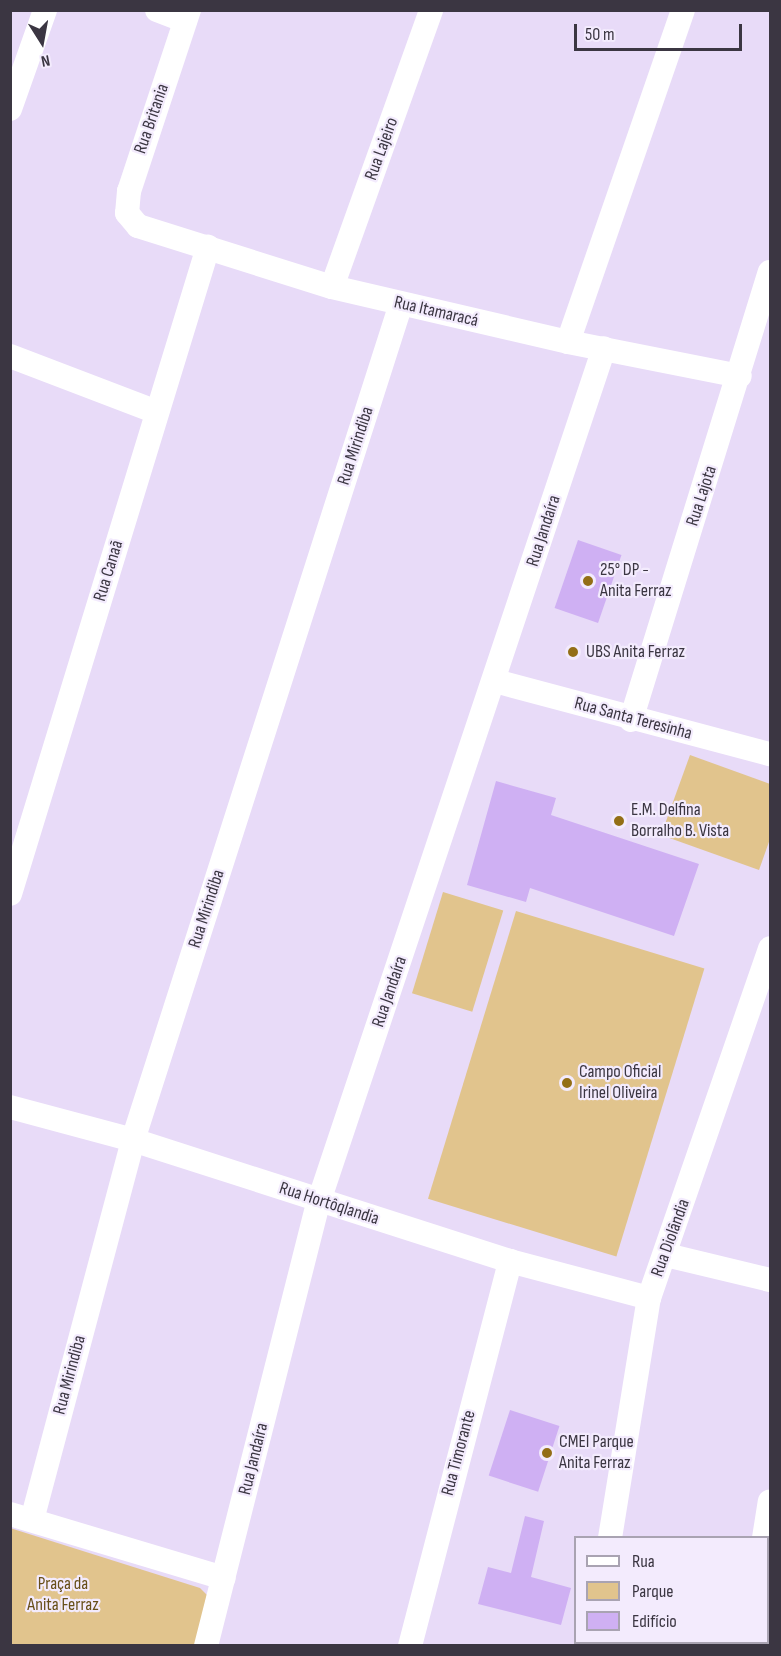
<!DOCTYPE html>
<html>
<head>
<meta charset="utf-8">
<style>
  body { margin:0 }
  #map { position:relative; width:781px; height:1656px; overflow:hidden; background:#e8dbf8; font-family:"Sofia Sans Condensed",sans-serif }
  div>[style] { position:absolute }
  .green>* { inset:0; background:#e1c48d; transform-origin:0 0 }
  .building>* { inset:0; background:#cfb0f3; transform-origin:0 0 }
  .minor>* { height:24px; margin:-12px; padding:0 12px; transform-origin:12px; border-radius:12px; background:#fff }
  .dots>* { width:16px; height:16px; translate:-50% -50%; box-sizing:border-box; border:3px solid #f3ebfd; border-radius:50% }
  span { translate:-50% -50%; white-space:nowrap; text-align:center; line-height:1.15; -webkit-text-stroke:4.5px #f3ebfd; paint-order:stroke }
  .street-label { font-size:18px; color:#3b3642 }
  .poi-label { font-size:18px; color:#3b3642 }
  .left { translate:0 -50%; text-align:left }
  .park-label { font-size:18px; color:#684f19 }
  .frame { position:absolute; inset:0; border:12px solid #3b3642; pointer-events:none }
  .legend { position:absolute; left:574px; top:1536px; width:195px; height:108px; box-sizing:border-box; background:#f3ebfd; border:2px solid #a9a3b2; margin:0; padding:8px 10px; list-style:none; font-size:18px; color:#3b3642 }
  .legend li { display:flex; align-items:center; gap:12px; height:30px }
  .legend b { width:30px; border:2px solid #a9a3b2 }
  .north { position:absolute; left:12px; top:12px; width:60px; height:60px; -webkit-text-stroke:4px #f3ebfd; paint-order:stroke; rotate:169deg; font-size:16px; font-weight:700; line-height:24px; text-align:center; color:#3b3642 }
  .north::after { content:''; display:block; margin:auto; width:21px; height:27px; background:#3b3642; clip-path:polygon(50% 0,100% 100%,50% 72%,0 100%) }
  .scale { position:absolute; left:574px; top:24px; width:168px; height:27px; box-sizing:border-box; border:3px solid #3b3642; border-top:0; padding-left:8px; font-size:18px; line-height:21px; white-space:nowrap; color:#3b3642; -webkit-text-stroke:4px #f3ebfd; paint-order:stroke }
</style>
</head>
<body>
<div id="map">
  <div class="green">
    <div style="clip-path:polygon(690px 755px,770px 784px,770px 839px,759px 870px,661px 835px)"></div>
    <div style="left:443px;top:892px;width:63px;height:106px;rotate:17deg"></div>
    <div style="left:516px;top:911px;width:197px;height:301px;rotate:17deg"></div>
    <div style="clip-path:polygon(10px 1528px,200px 1588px,207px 1595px,196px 1645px,11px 1645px)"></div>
  </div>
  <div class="building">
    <div style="left:578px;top:540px;width:46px;height:72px;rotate:19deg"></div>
    <div style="clip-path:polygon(496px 781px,556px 798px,551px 815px,699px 864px,674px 936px,530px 888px,526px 902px,467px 885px)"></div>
    <div style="left:510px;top:1410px;width:52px;height:69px;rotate:18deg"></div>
    <div style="clip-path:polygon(525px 1516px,544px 1521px,531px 1577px,571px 1588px,561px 1625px,478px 1604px,488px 1567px,511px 1573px)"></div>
  </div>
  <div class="minor">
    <div style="left:157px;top:10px;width:30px;rotate:21deg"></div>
    <div style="left:189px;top:10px;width:191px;rotate:108.3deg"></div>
    <div style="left:129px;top:191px;width:22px;rotate:95deg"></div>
    <div style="left:127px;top:213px;width:17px;rotate:50deg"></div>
    <div style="left:138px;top:226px;width:203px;rotate:17.5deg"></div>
    <div style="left:332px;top:287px;width:242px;rotate:13.1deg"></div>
    <div style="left:568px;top:342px;width:175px;rotate:11.2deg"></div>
    <div style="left:10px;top:109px;width:105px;rotate:-70.5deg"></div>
    <div style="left:332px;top:287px;width:294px;rotate:-70.3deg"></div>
    <div style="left:568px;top:342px;width:351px;rotate:-70.9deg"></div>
    <div style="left:10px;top:356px;width:157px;rotate:20.9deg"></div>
    <div style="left:495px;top:681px;width:285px;rotate:14.9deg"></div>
    <div style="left:631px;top:720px;width:469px;rotate:-72.8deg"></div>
    <div style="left:10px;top:894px;width:677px;rotate:-72.98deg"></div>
    <div style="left:10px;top:1107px;width:127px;rotate:15deg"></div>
    <div style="left:133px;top:1140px;width:396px;rotate:17.8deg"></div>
    <div style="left:510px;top:1261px;width:144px;rotate:14.9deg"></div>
    <div style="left:666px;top:1255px;width:107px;rotate:13.5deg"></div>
    <div style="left:10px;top:1514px;width:223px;rotate:16.7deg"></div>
    <div style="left:32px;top:1520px;width:393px;rotate:-75.1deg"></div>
    <div style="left:133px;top:1140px;width:878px;rotate:-72.23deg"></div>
    <div style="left:610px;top:1538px;width:243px;rotate:-80.8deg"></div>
    <div style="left:649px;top:1298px;width:370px;rotate:-70.9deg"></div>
    <div style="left:764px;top:1538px;width:37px;rotate:-81deg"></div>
    <div style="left:206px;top:1646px;width:459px;rotate:-75.8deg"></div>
    <div style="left:319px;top:1201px;width:899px;rotate:-71.52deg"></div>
    <div style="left:410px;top:1646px;width:398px;rotate:-75.4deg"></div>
    <div style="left:592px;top:1646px;width:4px;rotate:-90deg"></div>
    <div style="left:757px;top:1646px;width:4px;rotate:-90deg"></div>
  </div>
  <div class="dots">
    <div style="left:588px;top:581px;background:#936e16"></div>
    <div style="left:573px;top:652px;background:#936e16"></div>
    <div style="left:619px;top:821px;background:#936e16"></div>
    <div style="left:567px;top:1083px;background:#936e16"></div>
    <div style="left:547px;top:1453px;background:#936e16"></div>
  </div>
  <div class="street-label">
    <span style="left:152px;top:119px;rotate:-71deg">Rua Britania</span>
    <span style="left:382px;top:149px;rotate:-70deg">Rua Lajeiro</span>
    <span style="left:436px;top:312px;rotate:13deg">Rua Itamaracá</span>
    <span style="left:356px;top:446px;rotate:-72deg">Rua Mirindiba</span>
    <span style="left:702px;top:496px;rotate:-72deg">Rua Lajota</span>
    <span style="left:544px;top:531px;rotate:-72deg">Rua Jandaíra</span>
    <span style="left:109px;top:571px;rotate:-73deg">Rua Canaã</span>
    <span style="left:633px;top:719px;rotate:15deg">Rua Santa Teresinha</span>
    <span style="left:207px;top:909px;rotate:-72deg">Rua Mirindiba</span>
    <span style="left:390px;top:992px;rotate:-71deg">Rua Jandaíra</span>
    <span style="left:329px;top:1204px;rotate:18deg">Rua Hortôqlandia</span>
    <span style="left:671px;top:1238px;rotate:-70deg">Rua Diolândia</span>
    <span style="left:70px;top:1375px;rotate:-75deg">Rua Mirindiba</span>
    <span style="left:459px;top:1453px;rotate:-75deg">Rua Timorante</span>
    <span style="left:254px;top:1459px;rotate:-76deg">Rua Jandaíra</span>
  </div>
  <div class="poi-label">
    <span class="left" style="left:600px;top:581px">25° DP -<br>Anita Ferraz</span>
    <span class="left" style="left:586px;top:652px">UBS Anita Ferraz</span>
    <span class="left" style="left:631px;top:821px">E.M. Delfina<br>Borralho B. Vista</span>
    <span class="left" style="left:579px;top:1083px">Campo Oficial<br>Irinel Oliveira</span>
    <span class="left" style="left:559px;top:1453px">CMEI Parque<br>Anita Ferraz</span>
  </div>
  <div class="park-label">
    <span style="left:63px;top:1595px">Praça da<br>Anita Ferraz</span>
  </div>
  <div class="frame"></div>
  <ul class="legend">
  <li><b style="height:8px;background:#fff"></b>Rua</li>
  <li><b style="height:16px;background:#e1c48d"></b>Parque</li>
  <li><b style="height:16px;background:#cfb0f3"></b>Edifício</li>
  </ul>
  <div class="north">N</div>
  <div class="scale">50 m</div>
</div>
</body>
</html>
